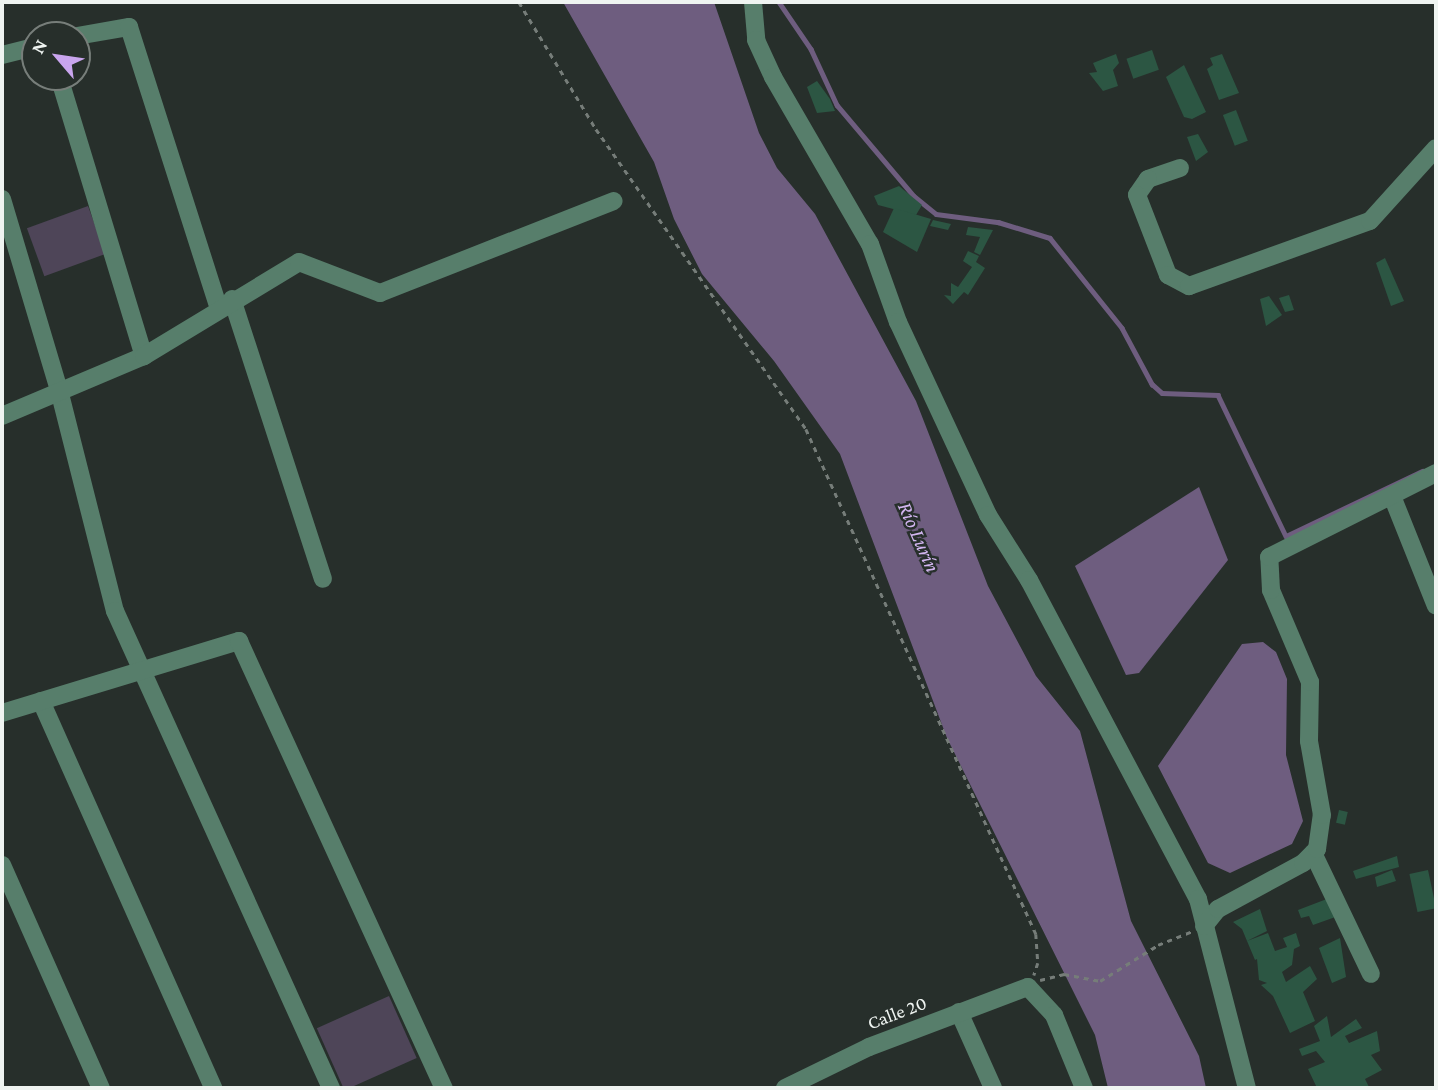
<!DOCTYPE html>
<html>
<head>
<meta charset="utf-8">
<style>
  body { margin:0 }
  #map { position:relative; width:1438px; height:1090px; overflow:hidden; background:#272f2b; font-family:"Crimson Pro",serif }
  div>[style] { position:absolute }
  .green>* { inset:0; background:#4e4558; transform-origin:0 0 }
  .water>* { inset:0; background:#6e5d7f }
  .stream>* { height:4.5px; margin:-2.25px; padding:0 2.25px; transform-origin:2.25px; border-radius:2.25px; background:#6e5d7f }
  .building>* { inset:0; background:#2c5643; transform-origin:0 0 }
  .path>* { height:2.5px; margin-top:-1.25px; transform-origin:0; background:repeating-linear-gradient(90deg,#767d79 0 5px,transparent 0 10px) }
  .minor>* { height:18px; margin:-9px; padding:0 9px; transform-origin:9px; border-radius:9px; background:#577e6b }
  span { translate:-50% -50%; white-space:nowrap; text-align:center; line-height:1.15; -webkit-text-stroke:5px #272f2b; paint-order:stroke }
  .street-label { font-size:19px; color:#eff4f1 }
  .water-label { font-size:21px; color:#d2b5f0; font-style:italic }
  .frame { position:absolute; inset:0; border:4px solid #eff4f1; pointer-events:none }
  .north { position:absolute; left:21px; top:21px; width:70px; height:70px; box-sizing:border-box; background:#272f2b; border:2px solid #777e7a; border-radius:50%; rotate:299deg; font-size:19px; font-weight:700; line-height:28px; text-align:center; color:#eff4f1 }
  .north::after { content:''; display:block; margin:auto; width:24px; height:32px; background:#c9a5ee; clip-path:polygon(50% 0,100% 100%,50% 72%,0 100%) }
</style>
</head>
<body>
<div id="map">
  <div class="green">
    <div style="left:88px;top:206px;width:51px;height:65px;rotate:70deg"></div>
    <div style="left:389px;top:996px;width:68px;height:79px;rotate:66deg"></div>
  </div>
  <div class="water">
    <div style="clip-path:polygon(563px 2px,714px 2px,759px 133px,777px 168px,815px 214px,916px 401px,988px 586px,1036px 676px,1080px 731px,1131px 921px,1199px 1056px,1206px 1088px,1108px 1088px,1095px 1035px,947px 738px,840px 454px,774px 361px,702px 274px,674px 219px,654px 162px)"></div>
    <div style="clip-path:polygon(1199px 487px,1228px 560px,1139px 673px,1126px 675px,1075px 566px)"></div>
    <div style="clip-path:polygon(1263px 642px,1276px 652px,1287px 679px,1286px 755px,1303px 821px,1292px 844px,1230px 873px,1208px 863px,1158px 766px,1242px 644px)"></div>
  </div>
  <div class="stream">
    <div style="left:779px;top:2px;width:57px;rotate:55.8deg"></div>
    <div style="left:811px;top:49px;width:62px;rotate:65.1deg"></div>
    <div style="left:837px;top:105px;width:119px;rotate:49.8deg"></div>
    <div style="left:914px;top:196px;width:28px;rotate:39deg"></div>
    <div style="left:936px;top:214px;width:63px;rotate:7.4deg"></div>
    <div style="left:998px;top:222px;width:54px;rotate:17.1deg"></div>
    <div style="left:1050px;top:238px;width:115px;rotate:51.3deg"></div>
    <div style="left:1122px;top:328px;width:64px;rotate:61.8deg"></div>
    <div style="left:1152px;top:384px;width:13px;rotate:42deg"></div>
    <div style="left:1162px;top:393px;width:56px;rotate:2deg"></div>
    <div style="left:1218px;top:395px;width:157px;rotate:64.3deg"></div>
    <div style="left:1286px;top:536px;width:151px;rotate:-25.5deg"></div>
  </div>
  <div class="building">
    <div style="left:1152px;top:50px;width:21px;height:27px;rotate:71deg"></div>
    <div style="clip-path:polygon(1116px 54px,1119px 63px,1113px 70px,1118px 86px,1103px 91px,1089px 73px,1097px 72px,1093px 63px)"></div>
    <div style="clip-path:polygon(1222px 54px,1239px 93px,1219px 100px,1207px 69px,1213px 65px,1210px 58px)"></div>
    <div style="clip-path:polygon(1184px 65px,1206px 112px,1192px 119px,1184px 117px,1166px 77px)"></div>
    <div style="clip-path:polygon(817px 81px,830px 99px,835px 111px,817px 113px,807px 87px)"></div>
    <div style="left:1236px;top:110px;width:33px;height:14px;rotate:69deg"></div>
    <div style="clip-path:polygon(1198px 134px,1208px 152px,1196px 161px,1187px 137px)"></div>
    <div style="clip-path:polygon(899px 186px,922px 205px,916px 215px,878px 205px,874px 196px)"></div>
    <div style="clip-path:polygon(894px 208px,931px 219px,917px 252px,883px 232px)"></div>
    <div style="clip-path:polygon(933px 220px,951px 224px,948px 230px,930px 226px)"></div>
    <div style="clip-path:polygon(968px 227px,993px 230px,980px 255px,974px 252px,980px 237px,966px 235px)"></div>
    <div style="clip-path:polygon(968px 251px,979px 256px,976px 262px,985px 268px,968px 295px,964px 292px,953px 304px,944px 295px,951px 296px,951px 283px,958px 287px,972px 267px,963px 261px)"></div>
    <div style="clip-path:polygon(1385px 258px,1404px 301px,1391px 306px,1376px 263px)"></div>
    <div style="clip-path:polygon(1289px 295px,1294px 310px,1285px 312px,1279px 298px)"></div>
    <div style="clip-path:polygon(1269px 296px,1282px 315px,1266px 326px,1260px 299px)"></div>
    <div style="left:1339px;top:810px;width:9px;height:13px;rotate:13deg"></div>
    <div style="clip-path:polygon(1397px 856px,1399px 867px,1356px 879px,1353px 871px)"></div>
    <div style="clip-path:polygon(1392px 870px,1396px 881px,1377px 887px,1375px 877px)"></div>
    <div style="left:1428px;top:870px;width:39px;height:19px;rotate:78deg"></div>
    <div style="clip-path:polygon(1332px 897px,1341px 915px,1313px 925px,1309px 916px,1301px 918px,1298px 910px)"></div>
    <div style="clip-path:polygon(1260px 909px,1267px 931px,1247px 941px,1268px 933px,1275px 951px,1287px 947px,1283px 938px,1296px 933px,1300px 946px,1294px 949px,1292px 965px,1282px 972px,1286px 982px,1310px 966px,1317px 979px,1303px 992px,1315px 1021px,1290px 1033px,1273px 996px,1261px 985px,1267px 983px,1259px 980px,1257px 959px,1255px 960px,1247px 941px,1242px 929px,1233px 922px)"></div>
    <div style="clip-path:polygon(1340px 938px,1346px 977px,1332px 983px,1319px 948px)"></div>
    <div style="clip-path:polygon(1327px 1016px,1331px 1037px,1356px 1019px,1362px 1028px,1345px 1036px,1349px 1043px,1377px 1031px,1380px 1051px,1371px 1055px,1382px 1070px,1365px 1079px,1369px 1087px,1317px 1088px,1308px 1069px,1325px 1062px,1316px 1051px,1302px 1056px,1299px 1049px,1320px 1041px,1314px 1026px)"></div>
  </div>
  <div class="path">
    <div style="left:519px;top:2px;width:149px;rotate:58.8deg"></div>
    <div style="left:596px;top:129px;width:366px;rotate:55deg"></div>
    <div style="left:806px;top:429px;width:555px;rotate:65.51deg"></div>
    <div style="left:1036px;top:934px;width:29px;rotate:86deg"></div>
    <div style="left:1038px;top:963px;width:13px;rotate:108deg"></div>
    <div style="left:1040px;top:980px;width:25px;rotate:-14deg"></div>
    <div style="left:1064px;top:974px;width:37px;rotate:11deg"></div>
    <div style="left:1100px;top:981px;width:68px;rotate:-31.8deg"></div>
    <div style="left:1158px;top:945px;width:37px;rotate:-22deg"></div>
  </div>
  <div class="minor">
    <div style="left:753px;top:2px;width:38px;rotate:85deg"></div>
    <div style="left:756px;top:40px;width:41px;rotate:65.3deg"></div>
    <div style="left:773px;top:77px;width:193px;rotate:59.9deg"></div>
    <div style="left:870px;top:244px;width:83px;rotate:70.3deg"></div>
    <div style="left:898px;top:322px;width:213px;rotate:65deg"></div>
    <div style="left:988px;top:515px;width:77px;rotate:57.8deg"></div>
    <div style="left:1029px;top:580px;width:361px;rotate:62.1deg"></div>
    <div style="left:1198px;top:899px;width:195px;rotate:75.5deg"></div>
    <div style="left:77px;top:36px;width:53px;rotate:-9.8deg"></div>
    <div style="left:129px;top:27px;width:293px;rotate:72.3deg"></div>
    <div style="left:2px;top:55px;width:34px;rotate:-14deg"></div>
    <div style="left:59px;top:77px;width:292px;rotate:73.1deg"></div>
    <div style="left:1180px;top:168px;width:34px;rotate:161deg"></div>
    <div style="left:1148px;top:179px;width:19px;rotate:125deg"></div>
    <div style="left:1137px;top:195px;width:86px;rotate:68.8deg"></div>
    <div style="left:1168px;top:275px;width:24px;rotate:28deg"></div>
    <div style="left:1189px;top:286px;width:192px;rotate:-19.8deg"></div>
    <div style="left:1370px;top:221px;width:98px;rotate:-47.9deg"></div>
    <div style="left:2px;top:199px;width:203px;rotate:73.4deg"></div>
    <div style="left:60px;top:394px;width:224px;rotate:75.8deg"></div>
    <div style="left:115px;top:611px;width:524px;rotate:65.64deg"></div>
    <div style="left:232px;top:299px;width:294px;rotate:72deg"></div>
    <div style="left:2px;top:416px;width:154px;rotate:-22.9deg"></div>
    <div style="left:144px;top:356px;width:181px;rotate:-31.2deg"></div>
    <div style="left:299px;top:262px;width:87px;rotate:20.9deg"></div>
    <div style="left:380px;top:293px;width:251px;rotate:-21.5deg"></div>
    <div style="left:1392px;top:496px;width:118px;rotate:68.2deg"></div>
    <div style="left:41px;top:701px;width:424px;rotate:66deg"></div>
    <div style="left:2px;top:713px;width:248px;rotate:-16.9deg"></div>
    <div style="left:239px;top:641px;width:492px;rotate:65.4deg"></div>
    <div style="left:1313px;top:853px;width:134px;rotate:64.4deg"></div>
    <div style="left:2px;top:865px;width:244px;rotate:66.1deg"></div>
    <div style="left:1204px;top:926px;width:22px;rotate:-51deg"></div>
    <div style="left:1218px;top:909px;width:97px;rotate:-28.4deg"></div>
    <div style="left:1303px;top:863px;width:20px;rotate:-45deg"></div>
    <div style="left:1317px;top:849px;width:34px;rotate:-82deg"></div>
    <div style="left:1322px;top:815px;width:75px;rotate:-100deg"></div>
    <div style="left:1309px;top:741px;width:59px;rotate:-89deg"></div>
    <div style="left:1310px;top:682px;width:100px;rotate:-113deg"></div>
    <div style="left:1271px;top:590px;width:33px;rotate:-93deg"></div>
    <div style="left:1269px;top:557px;width:187px;rotate:-26.7deg"></div>
    <div style="left:959px;top:1012px;width:83px;rotate:65.9deg"></div>
    <div style="left:785px;top:1088px;width:93px;rotate:-26deg"></div>
    <div style="left:869px;top:1047px;width:170px;rotate:-20.7deg"></div>
    <div style="left:1028px;top:987px;width:38px;rotate:47deg"></div>
    <div style="left:1054px;top:1015px;width:79px;rotate:67.7deg"></div>
  </div>
  <div class="street-label">
    <span style="left:897px;top:1013px;rotate:-21deg">Calle 20</span>
  </div>
  <div class="water-label">
    <span style="left:919px;top:537px;rotate:66deg">Río Lurín</span>
  </div>
  <div class="frame"></div>
  <div class="north">N</div>
</div>
</body>
</html>
